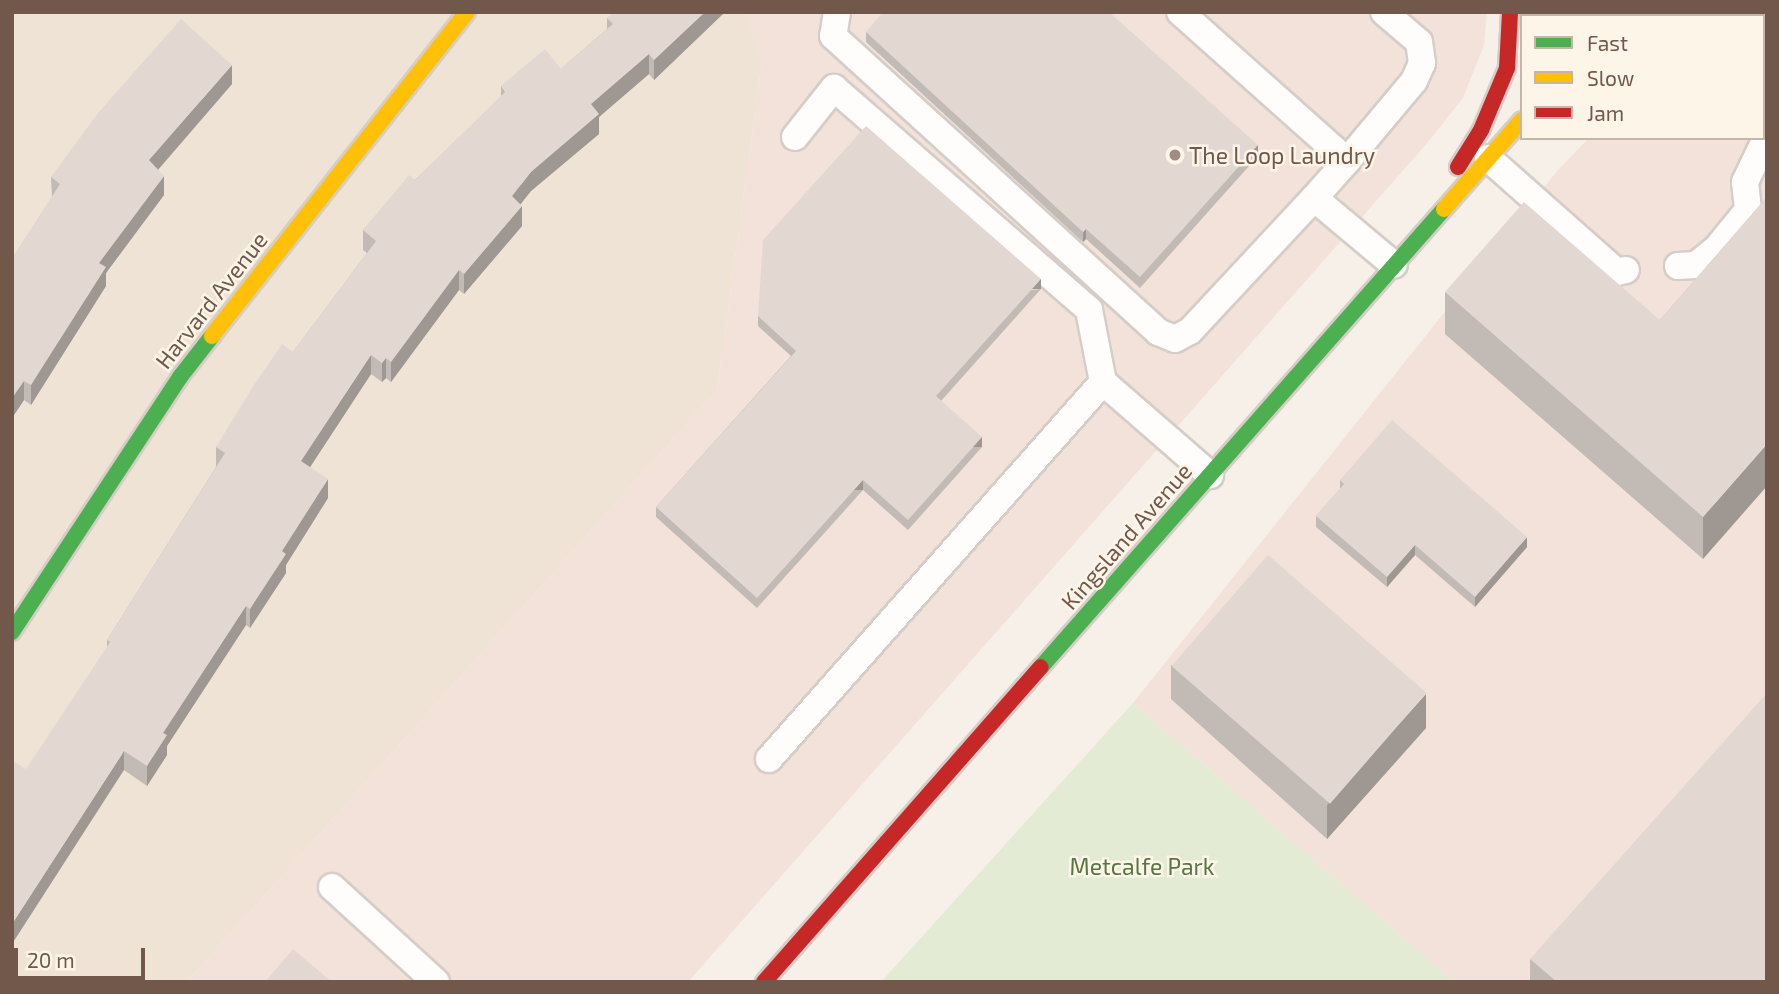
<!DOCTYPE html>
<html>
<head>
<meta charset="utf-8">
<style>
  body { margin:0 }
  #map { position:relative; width:1779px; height:994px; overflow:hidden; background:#f6f0e9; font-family:"Exo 2",sans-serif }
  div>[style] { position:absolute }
  .residential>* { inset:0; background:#efe3d6 }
  .commercial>* { inset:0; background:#f3e2da }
  .green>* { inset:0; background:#e3ebd4 }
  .roads { filter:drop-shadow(2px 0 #d5cdc7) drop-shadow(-2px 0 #d5cdc7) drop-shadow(0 2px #d5cdc7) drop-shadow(0 -2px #d5cdc7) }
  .lane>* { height:26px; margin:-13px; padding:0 13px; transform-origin:13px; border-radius:13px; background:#fefdfc }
  .fast>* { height:16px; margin:-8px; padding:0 8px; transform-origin:8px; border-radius:8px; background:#4caf50 }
  .slow>* { height:16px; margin:-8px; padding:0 8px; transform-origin:8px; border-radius:8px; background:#ffc107 }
  .jam>* { height:16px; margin:-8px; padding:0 8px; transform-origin:8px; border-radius:8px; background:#c62828 }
  .wall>* { inset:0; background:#c2bab4 }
  .shaded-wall>* { inset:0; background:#9e9792; transform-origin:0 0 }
  .building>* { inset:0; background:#e2d8d1; transform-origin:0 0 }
  .dots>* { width:19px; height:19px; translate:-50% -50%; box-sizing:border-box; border:4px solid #fef5e9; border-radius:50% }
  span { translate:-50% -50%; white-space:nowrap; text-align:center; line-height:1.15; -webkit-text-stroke:5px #fef5e9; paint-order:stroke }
  .poi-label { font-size:23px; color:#71584b }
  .left { translate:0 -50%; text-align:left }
  .street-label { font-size:23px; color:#71584b }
  .park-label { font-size:23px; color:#547743 }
  .frame { position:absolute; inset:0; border:14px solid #71584b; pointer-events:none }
  .legend { position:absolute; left:1520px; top:14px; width:245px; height:126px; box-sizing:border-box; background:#fef5e9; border:2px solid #c6b6aa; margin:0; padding:9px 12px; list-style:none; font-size:21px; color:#71584b }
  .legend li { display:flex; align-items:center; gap:14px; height:35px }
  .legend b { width:35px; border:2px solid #c6b6aa }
  .scale { position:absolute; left:14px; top:948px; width:131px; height:32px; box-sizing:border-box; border:4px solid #71584b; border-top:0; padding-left:9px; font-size:21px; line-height:24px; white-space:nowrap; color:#71584b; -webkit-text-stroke:5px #fef5e9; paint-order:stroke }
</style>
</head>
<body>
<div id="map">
  <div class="residential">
    <div style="clip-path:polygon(12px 12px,746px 12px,762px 61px,717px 390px,187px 982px,12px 982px)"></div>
  </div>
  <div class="commercial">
    <div style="clip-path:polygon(746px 12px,1487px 12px,1484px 45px,1463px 98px,1429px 141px,688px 982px,187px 982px,717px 390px,762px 61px)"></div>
    <div style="clip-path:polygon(1589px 138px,1761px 138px,1767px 144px,1767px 982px,1454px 982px,1133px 703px,1557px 171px)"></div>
  </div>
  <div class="green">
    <div style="clip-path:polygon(1133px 703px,1454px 982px,881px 982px)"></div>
  </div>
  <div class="roads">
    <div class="lane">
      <div style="left:837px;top:12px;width:24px;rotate:99deg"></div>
      <div style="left:833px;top:36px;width:440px;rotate:42.3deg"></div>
      <div style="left:1158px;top:332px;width:18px;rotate:22deg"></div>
      <div style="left:1175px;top:339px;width:17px;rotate:-28deg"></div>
      <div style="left:1190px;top:331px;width:182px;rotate:-47deg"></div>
      <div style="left:1180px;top:12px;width:224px;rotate:41.7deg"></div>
      <div style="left:1347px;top:161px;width:50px;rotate:131.7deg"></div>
      <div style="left:1314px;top:198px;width:104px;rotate:39.9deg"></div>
      <div style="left:795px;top:137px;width:63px;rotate:-51.5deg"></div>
      <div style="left:834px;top:88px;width:338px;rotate:41deg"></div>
      <div style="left:1089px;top:310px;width:73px;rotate:79deg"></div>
      <div style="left:1488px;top:158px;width:172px;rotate:41.5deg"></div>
      <div style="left:1617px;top:272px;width:9px;rotate:-13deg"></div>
      <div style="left:1347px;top:161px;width:104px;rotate:-50.1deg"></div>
      <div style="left:1414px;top:81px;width:20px;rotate:-66deg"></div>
      <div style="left:1422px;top:63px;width:21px;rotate:-98deg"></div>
      <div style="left:1419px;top:42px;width:46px;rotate:-139.4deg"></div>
      <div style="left:1678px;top:266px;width:18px;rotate:-3deg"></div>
      <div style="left:1696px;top:265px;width:27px;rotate:-39deg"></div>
      <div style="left:1717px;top:248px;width:49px;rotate:-50.8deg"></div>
      <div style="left:1748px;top:210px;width:28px;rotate:-96deg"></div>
      <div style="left:1745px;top:182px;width:51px;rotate:-64.4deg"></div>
      <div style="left:769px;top:759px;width:504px;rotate:-48.46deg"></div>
      <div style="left:1103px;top:382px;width:142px;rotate:41deg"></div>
      <div style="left:332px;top:887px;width:141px;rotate:42.4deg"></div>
    </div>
    <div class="fast">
      <div style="left:1692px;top:12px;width:6px;rotate:45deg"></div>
      <div style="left:1613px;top:16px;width:5px;rotate:-53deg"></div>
      <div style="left:12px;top:632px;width:305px;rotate:-56.6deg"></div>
      <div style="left:180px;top:377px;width:52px;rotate:-52deg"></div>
      <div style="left:1041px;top:667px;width:610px;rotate:-48.66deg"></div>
    </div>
    <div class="slow">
      <div style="left:1444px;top:209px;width:118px;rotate:-48.8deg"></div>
      <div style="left:212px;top:336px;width:412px;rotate:-51.8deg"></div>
    </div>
    <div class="jam">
      <div style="left:1763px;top:74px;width:5px;rotate:37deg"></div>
      <div style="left:1458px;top:167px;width:44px;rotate:-58.1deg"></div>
      <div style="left:1481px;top:130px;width:67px;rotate:-67.2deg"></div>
      <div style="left:1507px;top:68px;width:56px;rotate:-86.9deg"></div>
      <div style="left:764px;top:982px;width:419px;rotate:-48.7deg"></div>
    </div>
  </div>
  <div class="wall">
    <div style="clip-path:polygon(725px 12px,654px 80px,649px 74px,599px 117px,599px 134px,531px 191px,520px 204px,522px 226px,464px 294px,459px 290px,391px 382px,386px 378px,382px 382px,371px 374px,310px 467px,328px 498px,286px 565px,286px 573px,250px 628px,246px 625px,167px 746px,167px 755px,147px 786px,124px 770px,107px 647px,107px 640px,216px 467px,216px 447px,293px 352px,367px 253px,363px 250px,363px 230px,501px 97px,501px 86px,561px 69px,607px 29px,607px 18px)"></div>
    <div style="clip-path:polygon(866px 32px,1258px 156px,1140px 288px,1086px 239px,1083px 242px,866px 42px)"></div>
    <div style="clip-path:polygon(232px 84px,158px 170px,164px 195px,106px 273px,106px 286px,31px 405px,24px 400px,12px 418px,12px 259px,52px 197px,51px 177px)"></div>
    <div style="clip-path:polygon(1767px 197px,1703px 559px,1445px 334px,1445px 292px,1660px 320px)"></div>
    <div style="clip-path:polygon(1041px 289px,941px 401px,982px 447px,908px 530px,863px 490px,757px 608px,656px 517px,656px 507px,791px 356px,758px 326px,758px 316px)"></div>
    <div style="clip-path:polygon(1340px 480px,1527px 547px,1475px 607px,1415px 555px,1387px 587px,1316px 527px,1316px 516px,1340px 489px)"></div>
    <div style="clip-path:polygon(1171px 665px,1426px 728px,1327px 839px,1171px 699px)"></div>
    <div style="clip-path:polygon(1530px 959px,1767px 982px,1530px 982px)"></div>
  </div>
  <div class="shaded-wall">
    <div style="clip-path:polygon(705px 12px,725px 12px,654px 80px,654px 60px)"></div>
    <div style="clip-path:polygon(649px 54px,649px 74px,599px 117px,599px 134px,531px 191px,512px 215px,512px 196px,531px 172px,591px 104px)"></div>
    <div style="clip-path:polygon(232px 65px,232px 84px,149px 180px,149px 160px)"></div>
    <div style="left:1258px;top:145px;width:11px;height:177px;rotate:90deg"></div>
    <div style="clip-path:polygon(164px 176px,164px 195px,106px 273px,106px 286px,31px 405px,31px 385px,99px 263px)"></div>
    <div style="clip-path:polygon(522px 206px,522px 226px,464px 294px,464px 274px)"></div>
    <div style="clip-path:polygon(1086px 229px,1086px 239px,1083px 242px,1083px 232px)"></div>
    <div style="clip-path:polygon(459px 270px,459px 290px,391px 382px,391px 362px)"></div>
    <div style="left:1041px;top:279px;width:10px;height:157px;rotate:90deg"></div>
    <div style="clip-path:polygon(371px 355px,371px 374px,301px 481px,301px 461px)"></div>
    <div style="clip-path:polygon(386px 358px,386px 378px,382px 382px,382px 363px)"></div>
    <div style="clip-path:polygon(24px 381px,24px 400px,12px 418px,12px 398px)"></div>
    <div style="left:982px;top:437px;width:10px;height:111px;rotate:90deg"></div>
    <div style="clip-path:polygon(1767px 444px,1767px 486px,1703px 559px,1703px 517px)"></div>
    <div style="clip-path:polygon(328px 479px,328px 498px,286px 565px,286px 573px,250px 628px,250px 609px,282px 551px)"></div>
    <div style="left:863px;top:480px;width:10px;height:159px;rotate:90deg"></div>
    <div style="clip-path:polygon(1527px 537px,1527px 547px,1475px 607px,1475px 597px)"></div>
    <div style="clip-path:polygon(1415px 545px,1415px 555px,1387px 587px,1387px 577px)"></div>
    <div style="clip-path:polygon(246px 606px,246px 625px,167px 746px,167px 755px,147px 786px,147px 766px,163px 733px)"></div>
    <div style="clip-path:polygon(1426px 694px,1426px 728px,1327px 839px,1327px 805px)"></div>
    <div style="clip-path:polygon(124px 751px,124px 770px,12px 944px,12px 924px)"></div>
  </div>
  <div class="building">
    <div style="clip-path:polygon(614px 12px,705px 12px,654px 60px,649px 54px,591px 104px,599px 114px,531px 172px,512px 196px,522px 206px,464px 274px,459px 270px,391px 362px,386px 358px,382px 363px,371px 355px,301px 461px,328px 479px,282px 551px,286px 554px,250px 609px,246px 606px,163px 733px,167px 735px,147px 766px,124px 751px,12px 924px,12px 768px,15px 762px,26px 769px,110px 642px,107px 640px,225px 453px,216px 447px,254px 385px,282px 344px,293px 352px,376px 241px,363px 230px,409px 175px,415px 180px,505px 92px,501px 86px,545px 49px,561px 69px,613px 24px,607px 18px)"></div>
    <div style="clip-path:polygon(883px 12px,1109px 12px,1258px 145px,1140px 277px,1086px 229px,1083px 232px,866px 32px)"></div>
    <div style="clip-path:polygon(181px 19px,232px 65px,149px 160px,164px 176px,99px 263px,106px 267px,31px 385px,24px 381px,12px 398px,12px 259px,60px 184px,51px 177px,98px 113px)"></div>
    <div style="clip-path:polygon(866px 126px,1041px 279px,936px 396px,982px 437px,908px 520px,863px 480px,757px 598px,656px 507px,796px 351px,758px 316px,763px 240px)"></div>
    <div style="clip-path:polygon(1767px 197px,1767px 444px,1703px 517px,1445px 292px,1524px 202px,1660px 320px)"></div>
    <div style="clip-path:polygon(1392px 420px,1527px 537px,1475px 597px,1415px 545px,1387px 577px,1316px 516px,1344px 484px,1340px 480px)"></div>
    <div style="left:1268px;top:555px;width:210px;height:147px;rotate:41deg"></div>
    <div style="clip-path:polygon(1767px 693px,1767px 982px,1557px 982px,1530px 959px)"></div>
    <div style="clip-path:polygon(293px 949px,332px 982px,265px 982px)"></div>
  </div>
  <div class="dots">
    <div style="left:1175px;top:155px;background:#a08d82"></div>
  </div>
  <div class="poi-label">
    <span class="left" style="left:1189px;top:155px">The Loop Laundry</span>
  </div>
  <div class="street-label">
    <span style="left:211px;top:300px;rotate:-52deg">Harvard Avenue</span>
    <span style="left:1126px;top:536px;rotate:-49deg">Kingsland Avenue</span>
  </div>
  <div class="park-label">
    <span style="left:1142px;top:866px">Metcalfe Park</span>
  </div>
  <div class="frame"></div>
  <ul class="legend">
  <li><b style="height:9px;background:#4caf50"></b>Fast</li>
  <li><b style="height:9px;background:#ffc107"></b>Slow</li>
  <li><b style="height:9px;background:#c62828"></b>Jam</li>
  </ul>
  <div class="scale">20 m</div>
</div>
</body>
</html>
